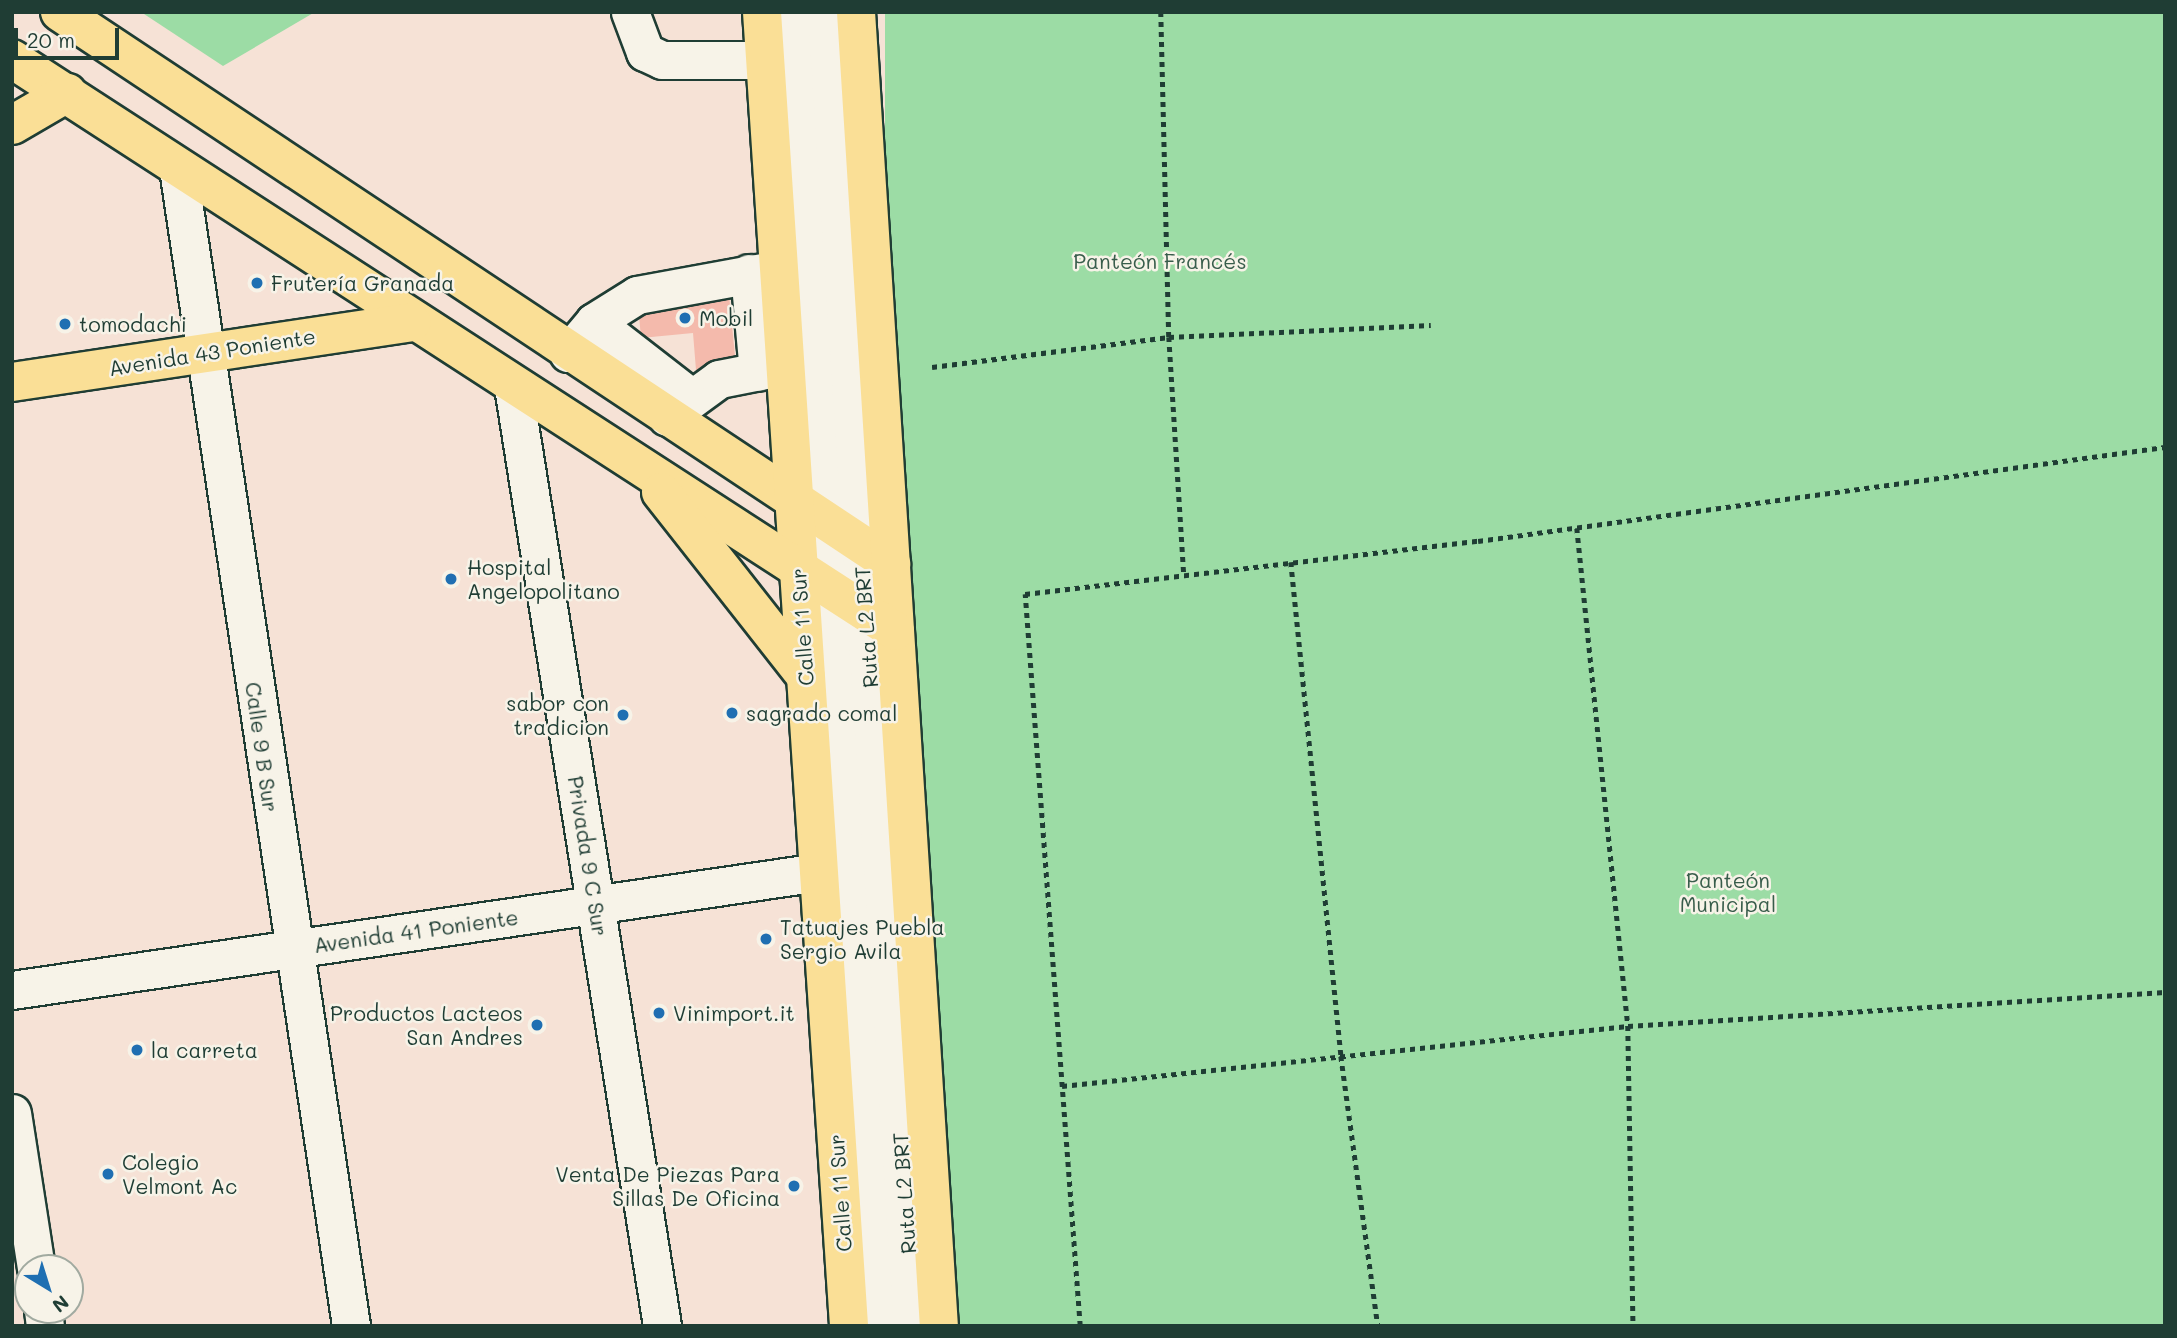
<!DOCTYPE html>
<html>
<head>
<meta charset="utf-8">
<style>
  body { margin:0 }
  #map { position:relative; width:2177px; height:1338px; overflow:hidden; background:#f6e2d6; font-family:Mali,sans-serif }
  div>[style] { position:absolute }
  .green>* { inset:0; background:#9cdca5; transform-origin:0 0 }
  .building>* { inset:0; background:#f4baac }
  .path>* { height:4.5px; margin-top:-2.25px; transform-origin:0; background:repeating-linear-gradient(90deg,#1f3d34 0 5px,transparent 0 10px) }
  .roads { filter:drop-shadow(2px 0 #1f3d34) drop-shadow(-2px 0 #1f3d34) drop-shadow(0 2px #1f3d34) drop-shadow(0 -2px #1f3d34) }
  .minor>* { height:37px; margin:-18.5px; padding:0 18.5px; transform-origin:18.5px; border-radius:18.5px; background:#f7f3e8 }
  .major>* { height:38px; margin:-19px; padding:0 19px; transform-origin:19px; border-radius:19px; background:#fadf96 }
  .dots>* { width:19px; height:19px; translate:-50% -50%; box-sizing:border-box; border:4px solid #f7f3e8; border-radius:50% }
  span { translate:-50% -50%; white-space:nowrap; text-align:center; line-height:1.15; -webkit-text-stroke:5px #f7f3e8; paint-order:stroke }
  .park-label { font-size:21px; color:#385d4b }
  .poi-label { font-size:21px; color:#1f3d34 }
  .left { translate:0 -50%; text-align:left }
  .right { translate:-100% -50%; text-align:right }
  .street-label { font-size:21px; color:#1f3d34 }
  .frame { position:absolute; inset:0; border:14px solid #1f3d34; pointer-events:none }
  .north { position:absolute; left:14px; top:1254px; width:70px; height:70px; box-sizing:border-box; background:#f7f3e8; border:2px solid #a1aaa0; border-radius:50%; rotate:142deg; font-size:19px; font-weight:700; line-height:28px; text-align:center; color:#1f3d34 }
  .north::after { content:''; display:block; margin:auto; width:24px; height:32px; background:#1f6fb2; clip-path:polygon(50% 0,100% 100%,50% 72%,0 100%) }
  .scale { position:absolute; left:14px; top:28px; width:105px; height:32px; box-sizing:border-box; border:4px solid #1f3d34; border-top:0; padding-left:9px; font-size:21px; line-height:24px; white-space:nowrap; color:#1f3d34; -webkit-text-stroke:5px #f7f3e8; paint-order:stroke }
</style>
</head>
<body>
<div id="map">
  <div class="green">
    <div style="clip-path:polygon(141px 12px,315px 12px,223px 66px)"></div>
    <div style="left:885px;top:12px;width:1280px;height:1317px"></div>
  </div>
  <div class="building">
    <div style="clip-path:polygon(729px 295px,736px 366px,696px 370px,693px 333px,641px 338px,638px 304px)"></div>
  </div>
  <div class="path">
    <div style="left:1161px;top:12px;width:325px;rotate:88.6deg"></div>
    <div style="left:1169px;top:337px;width:238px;rotate:86.4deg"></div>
    <div style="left:932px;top:367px;width:239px;rotate:-7.2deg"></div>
    <div style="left:1169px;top:337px;width:262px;rotate:-2.6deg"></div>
    <div style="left:1577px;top:528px;width:501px;rotate:84.15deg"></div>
    <div style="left:1628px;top:1026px;width:300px;rotate:89deg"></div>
    <div style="left:1291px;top:562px;width:497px;rotate:84.2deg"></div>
    <div style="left:1341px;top:1056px;width:273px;rotate:82.2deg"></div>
    <div style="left:1062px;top:1086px;width:569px;rotate:-6.05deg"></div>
    <div style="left:1628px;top:1026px;width:538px;rotate:-3.62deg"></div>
    <div style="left:1080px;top:1326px;width:734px;rotate:-94.3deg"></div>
    <div style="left:1025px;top:594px;width:456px;rotate:-6.7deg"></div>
    <div style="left:1478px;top:541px;width:693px;rotate:-7.79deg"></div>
  </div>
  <div class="roads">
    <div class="minor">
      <div style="left:630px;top:12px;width:43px;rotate:69.4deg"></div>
      <div style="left:645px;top:52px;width:19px;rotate:25deg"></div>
      <div style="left:662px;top:60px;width:103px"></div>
      <div style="left:794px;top:12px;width:1317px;rotate:86.3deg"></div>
      <div style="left:826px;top:12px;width:1317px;rotate:86.26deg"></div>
      <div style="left:178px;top:168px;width:1171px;rotate:81.5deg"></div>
      <div style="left:749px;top:273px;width:99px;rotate:84.8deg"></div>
      <div style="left:594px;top:322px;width:120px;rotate:37.9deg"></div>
      <div style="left:568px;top:353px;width:40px;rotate:-50deg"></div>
      <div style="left:594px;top:322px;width:51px;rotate:-32.1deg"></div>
      <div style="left:637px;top:295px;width:143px;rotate:-10.4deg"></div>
      <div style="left:513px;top:386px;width:952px;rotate:80.99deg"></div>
      <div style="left:667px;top:417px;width:64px;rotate:-36.2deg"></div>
      <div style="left:719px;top:379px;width:67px;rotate:-11.1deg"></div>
      <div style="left:12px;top:990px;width:816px;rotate:-8.32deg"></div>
      <div style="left:12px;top:1113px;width:157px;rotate:81.2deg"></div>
      <div style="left:43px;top:1310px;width:16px;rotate:83deg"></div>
    </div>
    <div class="major">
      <div style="left:60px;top:12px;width:998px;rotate:33.59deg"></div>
      <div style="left:762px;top:12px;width:1317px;rotate:86.21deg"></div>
      <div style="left:856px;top:12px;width:1317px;rotate:86.39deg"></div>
      <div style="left:12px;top:59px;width:1052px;rotate:32.93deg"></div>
      <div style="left:12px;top:125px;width:64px;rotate:-30.2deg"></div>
      <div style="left:12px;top:382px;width:404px;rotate:-8.5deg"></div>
      <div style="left:661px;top:492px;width:234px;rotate:51.8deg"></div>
    </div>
  </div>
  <div class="dots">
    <div style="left:257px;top:283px;background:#1f6fb2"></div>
    <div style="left:685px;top:318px;background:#1f6fb2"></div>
    <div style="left:65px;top:324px;background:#1f6fb2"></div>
    <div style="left:451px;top:579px;background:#1f6fb2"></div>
    <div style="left:732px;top:713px;background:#1f6fb2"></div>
    <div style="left:623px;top:715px;background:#1f6fb2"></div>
    <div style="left:766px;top:939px;background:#1f6fb2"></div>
    <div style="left:659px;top:1013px;background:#1f6fb2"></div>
    <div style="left:537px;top:1025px;background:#1f6fb2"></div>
    <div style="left:137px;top:1050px;background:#1f6fb2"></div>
    <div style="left:108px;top:1174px;background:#1f6fb2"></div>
    <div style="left:794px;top:1186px;background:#1f6fb2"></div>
  </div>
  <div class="park-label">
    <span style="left:1160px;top:261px">Panteón Francés</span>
    <span style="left:1728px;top:892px">Panteón<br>Municipal</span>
  </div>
  <div class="poi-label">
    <span class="left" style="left:271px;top:283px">Frutería Granada</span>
    <span class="left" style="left:699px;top:318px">Mobil</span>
    <span class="left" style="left:79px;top:324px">tomodachi</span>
    <span class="left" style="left:467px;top:579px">Hospital<br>Angelopolitano</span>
    <span class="right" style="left:609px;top:715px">sabor con<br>tradicion</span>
    <span class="left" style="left:746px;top:713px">sagrado comal</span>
    <span class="left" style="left:780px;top:939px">Tatuajes Puebla<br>Sergio Avila</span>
    <span class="right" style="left:523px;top:1025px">Productos Lacteos<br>San Andres</span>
    <span class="left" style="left:673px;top:1013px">Vinimport.it</span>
    <span class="left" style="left:151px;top:1050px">la carreta</span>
    <span class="left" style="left:122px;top:1174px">Colegio<br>Velmont Ac</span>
    <span class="right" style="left:780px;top:1186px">Venta De Piezas Para<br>Sillas De Oficina</span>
  </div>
  <div class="street-label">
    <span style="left:212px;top:352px;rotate:-9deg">Avenida 43 Poniente</span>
    <span style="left:802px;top:627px;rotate:-94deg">Calle 11 Sur</span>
    <span style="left:866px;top:627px;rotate:-94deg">Ruta L2 BRT</span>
    <span style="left:262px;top:747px;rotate:82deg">Calle 9 B Sur</span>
    <span style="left:588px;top:856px;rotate:81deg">Privada 9 C Sur</span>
    <span style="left:416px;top:931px;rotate:-8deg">Avenida 41 Poniente</span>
    <span style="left:840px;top:1193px;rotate:-94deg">Calle 11 Sur</span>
    <span style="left:904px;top:1193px;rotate:-94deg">Ruta L2 BRT</span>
  </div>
  <div class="frame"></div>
  <div class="north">N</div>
  <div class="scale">20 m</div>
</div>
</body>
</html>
